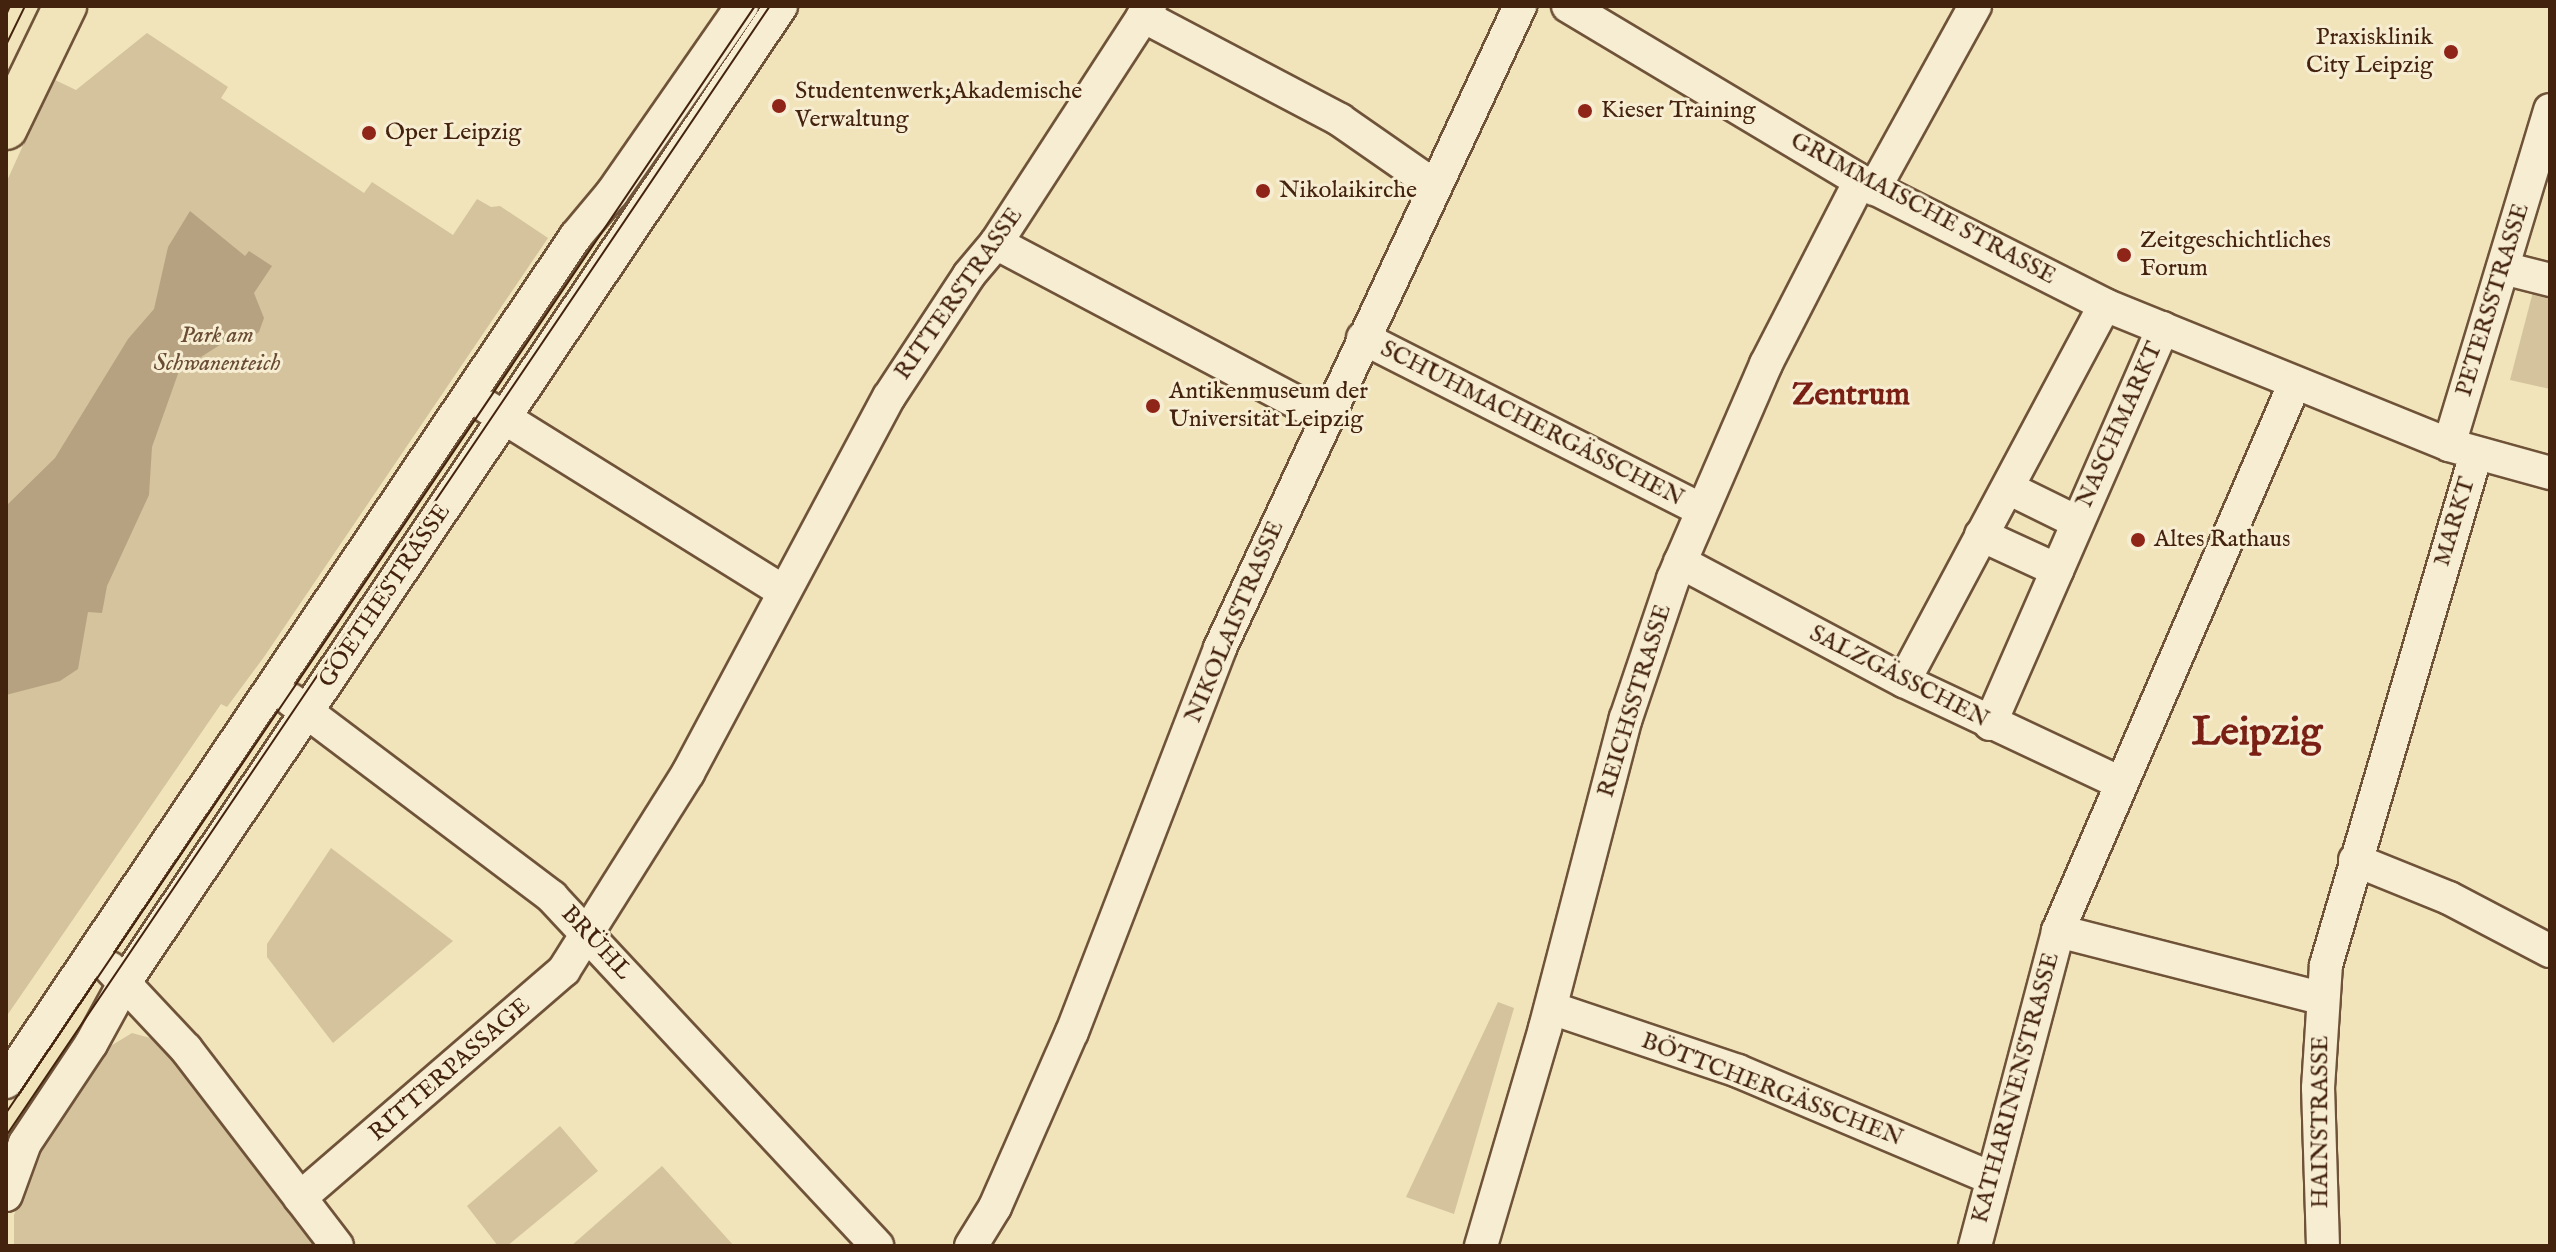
<!DOCTYPE html>
<html>
<head>
<meta charset="utf-8">
<style>
  body { margin:0 }
  #map { position:relative; width:2556px; height:1252px; overflow:hidden; background:#f1e4ba; font-family:"IM FELL English",serif }
  div>[style] { position:absolute }
  .green>* { inset:0; background:#d4c39d }
  .water>* { inset:0; background:#b6a280 }
  .roads { filter:drop-shadow(2px 0 #6f5339) drop-shadow(-2px 0 #6f5339) drop-shadow(0 2px #6f5339) drop-shadow(0 -2px #6f5339) }
  .minor>* { height:32px; margin:-16px; padding:0 16px; transform-origin:16px; border-radius:16px; background:#f6edd2 }
  .major>* { height:42px; margin:-21px; padding:0 21px; transform-origin:21px; border-radius:21px; background:#f1e4ba }
  .tram>* { height:2px; margin:-1px; padding:0 1px; transform-origin:1px; border-radius:1px; background:#44230e }
  .dots>* { width:22px; height:22px; translate:-50% -50%; box-sizing:border-box; border:4px solid #f6edd2; border-radius:50% }
  span { translate:-50% -50%; white-space:nowrap; text-align:center; line-height:1.15; -webkit-text-stroke:6px #f6edd2; paint-order:stroke }
  .poi-label { font-size:24px; color:#44230e }
  .right { translate:-100% -50%; text-align:right }
  .left { translate:0 -50%; text-align:left }
  .street-label { font-size:24px; color:#44230e }
  .park-label { font-size:24px; color:#684b32; font-style:italic }
  .district-label { font-size:32px; color:#7a1f14; font-weight:700 }
  .town-label { font-size:40px; color:#7a1f14; font-weight:700 }
  .frame { position:absolute; inset:0; border:8px solid #44230e; pointer-events:none }
</style>
</head>
<body>
<div id="map">
  <div class="green">
    <div style="clip-path:polygon(147px 33px,228px 87px,221px 98px,364px 193px,372px 182px,453px 235px,477px 199px,491px 207px,500px 206px,548px 238px,264px 657px,227px 707px,221px 704px,6px 1017px,6px 183px,53px 79px,76px 90px)"></div>
    <div style="clip-path:polygon(2535px 284px,2550px 288px,2550px 389px,2510px 380px)"></div>
    <div style="clip-path:polygon(331px 848px,453px 941px,333px 1043px,267px 957px,267px 944px)"></div>
    <div style="clip-path:polygon(1498px 1002px,1514px 1008px,1454px 1214px,1406px 1197px)"></div>
    <div style="clip-path:polygon(132px 1033px,165px 1042px,323px 1246px,14px 1246px,14px 1215px,36px 1155px,109px 1047px)"></div>
    <div style="clip-path:polygon(560px 1126px,598px 1171px,507px 1246px,498px 1246px,467px 1206px)"></div>
    <div style="clip-path:polygon(662px 1166px,734px 1246px,571px 1246px)"></div>
  </div>
  <div class="water">
    <div style="clip-path:polygon(190px 211px,245px 256px,249px 251px,272px 266px,254px 293px,264px 318px,259px 332px,246px 341px,226px 341px,179px 371px,152px 447px,149px 495px,107px 586px,102px 613px,88px 612px,78px 669px,60px 681px,6px 695px,6px 506px,55px 458px,128px 339px,154px 309px,168px 247px)"></div>
  </div>
  <div class="roads">
    <div class="minor">
      <div style="left:1568px;top:6px;width:340px;rotate:30.9deg"></div>
      <div style="left:1860px;top:181px;width:275px;rotate:26.8deg"></div>
      <div style="left:2105px;top:305px;width:371px;rotate:22.1deg"></div>
      <div style="left:2449px;top:445px;width:105px;rotate:15.5deg"></div>
      <div style="left:1143px;top:16px;width:223px;rotate:27.8deg"></div>
      <div style="left:1340px;top:120px;width:116px;rotate:34.8deg"></div>
      <div style="left:1874px;top:189px;width:209px;rotate:-61.1deg"></div>
      <div style="left:996px;top:243px;width:374px;rotate:27.9deg"></div>
      <div style="left:2503px;top:268px;width:49px;rotate:14.3deg"></div>
      <div style="left:1363px;top:338px;width:380px;rotate:26.9deg"></div>
      <div style="left:487px;top:407px;width:349px;rotate:31.9deg"></div>
      <div style="left:2449px;top:445px;width:350px;rotate:-73.2deg"></div>
      <div style="left:2008px;top:488px;width:77px;rotate:26.2deg"></div>
      <div style="left:1981px;top:535px;width:84px;rotate:24.7deg"></div>
      <div style="left:1680px;top:562px;width:254px;rotate:28deg"></div>
      <div style="left:1904px;top:681px;width:240px;rotate:25.2deg"></div>
      <div style="left:1904px;top:681px;width:426px;rotate:-61.9deg"></div>
      <div style="left:291px;top:700px;width:327px;rotate:37deg"></div>
      <div style="left:552px;top:897px;width:477px;rotate:47deg"></div>
      <div style="left:1990px;top:724px;width:432px;rotate:-66.4deg"></div>
      <div style="left:2355px;top:860px;width:101px;rotate:22deg"></div>
      <div style="left:2449px;top:898px;width:114px;rotate:27.7deg"></div>
      <div style="left:2058px;top:931px;width:271px;rotate:14.3deg"></div>
      <div style="left:110px;top:968px;width:111px;rotate:46.8deg"></div>
      <div style="left:186px;top:1049px;width:248px;rotate:52.5deg"></div>
      <div style="left:1551px;top:1008px;width:197px;rotate:18.6deg"></div>
      <div style="left:1738px;top:1071px;width:275px;rotate:22.9deg"></div>
      <div style="left:6px;top:1082px;width:1020px;rotate:-56.03deg"></div>
      <div style="left:576px;top:236px;width:56px;rotate:-50.1deg"></div>
      <div style="left:612px;top:193px;width:228px;rotate:-55.2deg"></div>
      <div style="left:6px;top:1195px;width:55px;rotate:-69.9deg"></div>
      <div style="left:25px;top:1143px;width:119px;rotate:-56.3deg"></div>
      <div style="left:91px;top:1044px;width:71px;rotate:-61.3deg"></div>
      <div style="left:125px;top:982px;width:1176px;rotate:-56.09deg"></div>
      <div style="left:300px;top:1198px;width:349px;rotate:-40.8deg"></div>
      <div style="left:564px;top:970px;width:233px;rotate:-57.8deg"></div>
      <div style="left:688px;top:773px;width:426px;rotate:-61.9deg"></div>
      <div style="left:889px;top:397px;width:146px;rotate:-56.7deg"></div>
      <div style="left:969px;top:275px;width:42px;rotate:-49.8deg"></div>
      <div style="left:996px;top:243px;width:283px;rotate:-57deg"></div>
      <div style="left:971px;top:1246px;width:46px;rotate:-58.4deg"></div>
      <div style="left:995px;top:1207px;width:191px;rotate:-66.3deg"></div>
      <div style="left:1072px;top:1032px;width:412px;rotate:-68.9deg"></div>
      <div style="left:1220px;top:648px;width:709px;rotate:-64.95deg"></div>
      <div style="left:1481px;top:1246px;width:227px;rotate:-73.6deg"></div>
      <div style="left:1545px;top:1028px;width:320px;rotate:-75.4deg"></div>
      <div style="left:1626px;top:718px;width:147px;rotate:-71.3deg"></div>
      <div style="left:1673px;top:579px;width:234px;rotate:-66.6deg"></div>
      <div style="left:1766px;top:364px;width:206px;rotate:-62.8deg"></div>
      <div style="left:1975px;top:1246px;width:326px;rotate:-75.2deg"></div>
      <div style="left:2058px;top:931px;width:595px;rotate:-66.62deg"></div>
      <div style="left:2323px;top:1246px;width:158px;rotate:-91.8deg"></div>
      <div style="left:2318px;top:1088px;width:123px;rotate:-86.3deg"></div>
      <div style="left:2326px;top:965px;width:533px;rotate:-73.64deg"></div>
    </div>
    <div class="major">
      <div style="left:6px;top:128px;width:136px;rotate:-64.2deg"></div>
    </div>
  </div>
  <div class="tram">
    <div style="left:6px;top:15px;width:10px;rotate:-66deg"></div>
    <div style="left:6px;top:45px;width:43px;rotate:-64deg"></div>
    <div style="left:6px;top:1113px;width:1337px;rotate:-55.92deg"></div>
    <div style="left:6px;top:1136px;width:1364px;rotate:-55.94deg"></div>
  </div>
  <div class="dots">
    <div style="left:2451px;top:52px;background:#8f2418"></div>
    <div style="left:779px;top:106px;background:#8f2418"></div>
    <div style="left:1585px;top:111px;background:#8f2418"></div>
    <div style="left:369px;top:133px;background:#8f2418"></div>
    <div style="left:1263px;top:191px;background:#8f2418"></div>
    <div style="left:2124px;top:255px;background:#8f2418"></div>
    <div style="left:1153px;top:406px;background:#8f2418"></div>
    <div style="left:2138px;top:540px;background:#8f2418"></div>
  </div>
  <div class="poi-label">
    <span class="right" style="left:2433px;top:52px">Praxisklinik<br>City Leipzig</span>
    <span class="left" style="left:795px;top:106px">Studentenwerk;Akademische<br>Verwaltung</span>
    <span class="left" style="left:1601px;top:111px">Kieser Training</span>
    <span class="left" style="left:385px;top:133px">Oper Leipzig</span>
    <span class="left" style="left:1279px;top:191px">Nikolaikirche</span>
    <span class="left" style="left:2140px;top:255px">Zeitgeschichtliches<br>Forum</span>
    <span class="left" style="left:1169px;top:406px">Antikenmuseum der<br>Universität Leipzig</span>
    <span class="left" style="left:2154px;top:540px">Altes Rathaus</span>
  </div>
  <div class="street-label">
    <span style="left:1923px;top:209px;rotate:28deg">GRIMMAISCHE STRASSE</span>
    <span style="left:959px;top:294px;rotate:-55deg">RITTERSTRASSE</span>
    <span style="left:2493px;top:300px;rotate:-73deg">PETERSSTRASSE</span>
    <span style="left:1532px;top:424px;rotate:27deg">SCHUHMACHERGÄSSCHEN</span>
    <span style="left:2120px;top:425px;rotate:-66deg">NASCHMARKT</span>
    <span style="left:2455px;top:522px;rotate:-73deg">MARKT</span>
    <span style="left:385px;top:596px;rotate:-56deg">GOETHESTRASSE</span>
    <span style="left:1235px;top:622px;rotate:-67deg">NIKOLAISTRASSE</span>
    <span style="left:1899px;top:677px;rotate:27deg">SALZGÄSSCHEN</span>
    <span style="left:1635px;top:701px;rotate:-73deg">REICHSSTRASSE</span>
    <span style="left:596px;top:943px;rotate:47deg">BRÜHL</span>
    <span style="left:450px;top:1070px;rotate:-41deg">RITTERPASSAGE</span>
    <span style="left:2016px;top:1088px;rotate:-75deg">KATHARINENSTRASSE</span>
    <span style="left:1772px;top:1090px;rotate:21deg">BÖTTCHERGÄSSCHEN</span>
    <span style="left:2321px;top:1122px;rotate:-90deg">HAINSTRASSE</span>
  </div>
  <div class="park-label">
    <span style="left:217px;top:350px">Park am<br>Schwanenteich</span>
  </div>
  <div class="district-label">
    <span style="left:1851px;top:396px">Zentrum</span>
  </div>
  <div class="town-label">
    <span style="left:2257px;top:734px">Leipzig</span>
  </div>
  <div class="frame"></div>
</div>
</body>
</html>
